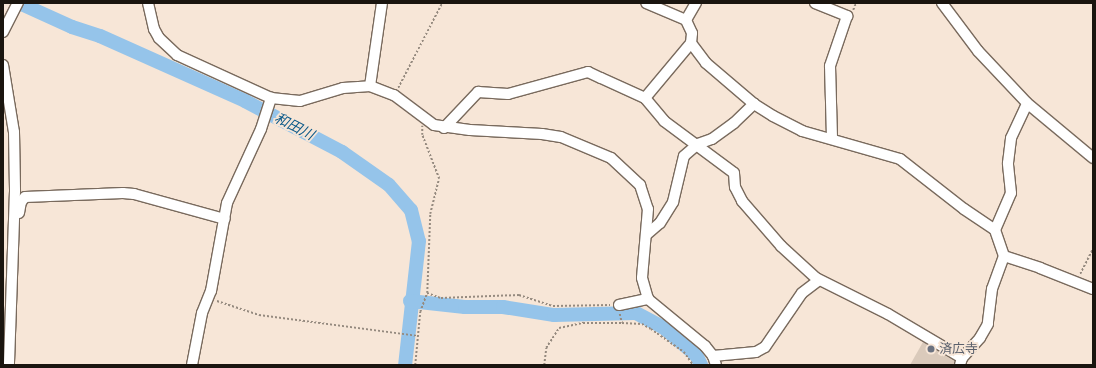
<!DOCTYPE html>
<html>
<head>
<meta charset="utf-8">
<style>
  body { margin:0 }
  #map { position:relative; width:1096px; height:368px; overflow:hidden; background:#f7e6d7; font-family:"Varela Round","Noto Sans JP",sans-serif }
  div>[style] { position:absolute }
  .river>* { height:14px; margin:-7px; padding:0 7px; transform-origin:7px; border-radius:7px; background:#95c4ea }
  .building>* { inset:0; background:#dacabb }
  .path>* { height:1.5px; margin-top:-0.75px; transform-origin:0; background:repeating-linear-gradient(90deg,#958a7f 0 2px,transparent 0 4px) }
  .roads { filter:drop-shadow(1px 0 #796a5d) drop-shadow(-1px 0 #796a5d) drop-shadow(0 1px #796a5d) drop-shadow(0 -1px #796a5d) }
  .minor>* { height:10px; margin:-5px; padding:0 5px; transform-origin:5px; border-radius:5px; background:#fff }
  .dots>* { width:11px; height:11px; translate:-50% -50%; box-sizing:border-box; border:2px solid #f7e6d7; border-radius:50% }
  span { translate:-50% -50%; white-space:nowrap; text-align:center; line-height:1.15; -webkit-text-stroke:3.5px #f7e6d7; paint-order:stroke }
  .worship-label { font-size:13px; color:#5b616d }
  .left { translate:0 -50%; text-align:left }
  .water-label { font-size:14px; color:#0b5989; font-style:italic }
  .frame { position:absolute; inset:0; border:4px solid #1a150f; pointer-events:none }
</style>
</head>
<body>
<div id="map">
  <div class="river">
    <div style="left:19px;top:3px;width:58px;rotate:24.4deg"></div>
    <div style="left:72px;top:27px;width:29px;rotate:18deg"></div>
    <div style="left:100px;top:36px;width:159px;rotate:24.1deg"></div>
    <div style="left:245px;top:101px;width:110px;rotate:27.7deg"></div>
    <div style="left:342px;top:152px;width:57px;rotate:35.1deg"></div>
    <div style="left:389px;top:185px;width:33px;rotate:49deg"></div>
    <div style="left:411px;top:210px;width:32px;rotate:76deg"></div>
    <div style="left:419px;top:241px;width:125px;rotate:96.4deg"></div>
    <div style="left:410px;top:301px;width:55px;rotate:6.2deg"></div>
    <div style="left:465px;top:307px;width:38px"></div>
    <div style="left:503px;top:307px;width:52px;rotate:8.9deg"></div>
    <div style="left:554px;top:315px;width:82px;rotate:-1.4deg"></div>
    <div style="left:636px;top:313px;width:32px;rotate:28deg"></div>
    <div style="left:664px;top:328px;width:42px;rotate:40.2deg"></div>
    <div style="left:696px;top:355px;width:11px;rotate:63deg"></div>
  </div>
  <div class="building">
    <div style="clip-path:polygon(923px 342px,954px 361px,954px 365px,910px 365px)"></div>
  </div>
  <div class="path">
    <div style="left:853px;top:10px;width:8px;rotate:-67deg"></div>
    <div style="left:398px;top:88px;width:96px;rotate:-62.6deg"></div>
    <div style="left:1080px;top:274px;width:28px;rotate:-63deg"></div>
    <div style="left:427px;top:293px;width:15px;rotate:20deg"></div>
    <div style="left:441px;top:298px;width:78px;rotate:-2.2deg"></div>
    <div style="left:519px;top:295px;width:36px;rotate:18deg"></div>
    <div style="left:553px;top:306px;width:57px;rotate:-1deg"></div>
    <div style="left:217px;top:301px;width:44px;rotate:18.4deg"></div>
    <div style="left:259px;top:315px;width:160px;rotate:7.5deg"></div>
    <div style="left:620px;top:314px;width:9px;rotate:77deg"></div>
    <div style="left:622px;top:323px;width:20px;rotate:3deg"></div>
    <div style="left:642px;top:324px;width:10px;rotate:29deg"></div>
    <div style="left:651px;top:329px;width:40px;rotate:34.9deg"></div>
    <div style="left:684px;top:352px;width:16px;rotate:55deg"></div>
    <div style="left:415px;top:365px;width:53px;rotate:-84.6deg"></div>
    <div style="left:420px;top:312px;width:20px;rotate:-70deg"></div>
    <div style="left:427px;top:293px;width:79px;rotate:-87.8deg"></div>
    <div style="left:430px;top:214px;width:36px;rotate:-76deg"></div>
    <div style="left:439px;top:179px;width:47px;rotate:-111.1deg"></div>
    <div style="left:422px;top:135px;width:9px;rotate:-90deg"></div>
    <div style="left:544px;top:365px;width:17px;rotate:-83deg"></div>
    <div style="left:546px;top:348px;width:24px;rotate:-57deg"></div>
    <div style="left:559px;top:328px;width:25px;rotate:-12deg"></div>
    <div style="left:583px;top:323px;width:39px"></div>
  </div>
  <div class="roads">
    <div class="minor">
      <div style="left:148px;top:3px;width:27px;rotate:77deg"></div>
      <div style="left:154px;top:29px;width:10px;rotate:61deg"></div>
      <div style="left:159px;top:38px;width:25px;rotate:43deg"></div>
      <div style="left:177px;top:55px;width:103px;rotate:24.6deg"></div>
      <div style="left:271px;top:98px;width:29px;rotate:6deg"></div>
      <div style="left:300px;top:101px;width:45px;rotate:-16.8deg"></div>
      <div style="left:343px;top:88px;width:27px;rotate:-4deg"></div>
      <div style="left:370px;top:86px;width:26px;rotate:21deg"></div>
      <div style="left:394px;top:95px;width:50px;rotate:36.9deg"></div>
      <div style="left:434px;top:125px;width:36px;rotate:8deg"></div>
      <div style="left:470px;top:130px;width:72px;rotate:3.2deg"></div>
      <div style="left:542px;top:134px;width:19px;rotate:9deg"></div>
      <div style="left:561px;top:137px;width:54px;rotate:22.8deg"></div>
      <div style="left:611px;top:158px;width:40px;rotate:43deg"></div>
      <div style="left:640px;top:185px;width:25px;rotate:72deg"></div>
      <div style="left:648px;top:209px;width:69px;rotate:95deg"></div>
      <div style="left:642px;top:278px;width:22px;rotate:74deg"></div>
      <div style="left:648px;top:299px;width:74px;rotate:39.5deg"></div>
      <div style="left:705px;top:346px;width:13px;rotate:51deg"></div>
      <div style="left:713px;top:356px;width:9px;rotate:72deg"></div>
      <div style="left:815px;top:3px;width:35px;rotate:22deg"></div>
      <div style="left:847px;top:16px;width:53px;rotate:108.8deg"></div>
      <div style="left:830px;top:66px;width:72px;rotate:88.4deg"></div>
      <div style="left:942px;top:3px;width:60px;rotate:53.1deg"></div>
      <div style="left:978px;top:51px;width:71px;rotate:46.7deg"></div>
      <div style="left:1027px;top:103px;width:86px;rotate:39.8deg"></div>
      <div style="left:686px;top:20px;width:20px;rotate:-60deg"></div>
      <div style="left:3px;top:32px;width:33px;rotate:-63deg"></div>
      <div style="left:691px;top:43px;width:25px;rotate:53deg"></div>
      <div style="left:706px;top:63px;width:63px;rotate:40.5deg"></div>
      <div style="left:754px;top:104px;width:22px;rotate:32deg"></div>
      <div style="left:773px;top:116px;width:33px;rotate:27deg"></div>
      <div style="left:802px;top:131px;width:102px;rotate:15.9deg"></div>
      <div style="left:900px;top:159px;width:81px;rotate:38deg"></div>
      <div style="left:964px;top:209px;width:37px;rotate:34deg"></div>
      <div style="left:995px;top:230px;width:28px;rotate:71deg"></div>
      <div style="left:1004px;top:256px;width:35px;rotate:110deg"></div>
      <div style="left:992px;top:289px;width:35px;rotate:97deg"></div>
      <div style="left:988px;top:324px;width:16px;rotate:120deg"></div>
      <div style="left:980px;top:338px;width:27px;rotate:132deg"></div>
      <div style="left:962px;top:358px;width:7px;rotate:106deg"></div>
      <div style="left:3px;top:65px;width:68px;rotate:80.7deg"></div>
      <div style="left:14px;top:132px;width:59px;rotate:89deg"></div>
      <div style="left:15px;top:191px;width:174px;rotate:92deg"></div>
      <div style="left:370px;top:86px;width:84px;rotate:-81.8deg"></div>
      <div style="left:645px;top:98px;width:72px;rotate:-50.1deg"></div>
      <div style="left:691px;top:43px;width:10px;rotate:-84deg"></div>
      <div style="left:692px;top:33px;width:14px;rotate:-115deg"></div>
      <div style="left:686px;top:20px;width:43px;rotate:-157deg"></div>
      <div style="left:444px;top:128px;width:50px;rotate:-46.6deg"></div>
      <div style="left:478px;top:92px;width:30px;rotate:4deg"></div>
      <div style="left:508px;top:94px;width:83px;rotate:-15.4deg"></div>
      <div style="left:588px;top:72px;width:14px;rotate:25deg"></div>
      <div style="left:601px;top:78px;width:48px;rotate:24.4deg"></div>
      <div style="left:645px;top:98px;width:30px;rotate:50deg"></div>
      <div style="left:664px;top:121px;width:87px;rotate:36.6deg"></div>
      <div style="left:734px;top:173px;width:14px;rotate:86deg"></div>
      <div style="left:735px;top:187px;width:16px;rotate:63deg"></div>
      <div style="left:742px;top:201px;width:60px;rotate:49.1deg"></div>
      <div style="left:781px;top:246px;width:47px;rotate:42.4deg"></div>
      <div style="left:816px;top:278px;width:80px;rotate:26.6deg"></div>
      <div style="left:888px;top:314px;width:86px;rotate:30.7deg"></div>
      <div style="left:19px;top:213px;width:11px;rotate:-80deg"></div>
      <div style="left:21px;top:202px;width:6px;rotate:-51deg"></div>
      <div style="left:25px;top:197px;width:98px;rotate:-2.3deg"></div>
      <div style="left:123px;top:193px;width:11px;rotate:5deg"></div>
      <div style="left:134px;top:194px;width:94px;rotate:15.4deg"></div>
      <div style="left:995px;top:230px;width:40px;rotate:-66.6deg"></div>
      <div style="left:1011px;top:193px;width:30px;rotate:-96deg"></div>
      <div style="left:1008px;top:163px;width:25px;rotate:-83deg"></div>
      <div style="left:1011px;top:138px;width:38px;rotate:-65deg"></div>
      <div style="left:646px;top:235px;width:18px;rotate:-41deg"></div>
      <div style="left:660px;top:223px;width:25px;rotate:-58deg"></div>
      <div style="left:673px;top:202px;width:47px;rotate:-76.6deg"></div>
      <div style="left:684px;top:156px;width:18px;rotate:-41deg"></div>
      <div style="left:698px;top:144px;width:15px;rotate:-20deg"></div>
      <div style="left:712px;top:139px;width:27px;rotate:-36deg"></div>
      <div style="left:734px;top:123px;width:28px;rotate:-44deg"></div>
      <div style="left:1004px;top:256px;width:38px;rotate:18deg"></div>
      <div style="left:1040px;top:268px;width:57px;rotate:21.6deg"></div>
      <div style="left:619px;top:305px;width:30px;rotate:-12deg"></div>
      <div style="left:713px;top:356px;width:43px;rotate:-5.3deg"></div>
      <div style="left:756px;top:352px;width:10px;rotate:-29deg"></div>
      <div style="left:765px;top:347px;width:65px;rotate:-55.6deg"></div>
      <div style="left:802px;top:293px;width:21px;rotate:-37deg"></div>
      <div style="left:192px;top:365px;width:53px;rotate:-79.1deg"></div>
      <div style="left:202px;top:313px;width:24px;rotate:-68deg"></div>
      <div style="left:211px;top:291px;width:89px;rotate:-79.7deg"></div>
      <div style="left:227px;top:203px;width:81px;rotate:-65.3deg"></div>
      <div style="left:261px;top:129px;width:33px;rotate:-72deg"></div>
    </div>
  </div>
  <div class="dots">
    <div style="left:931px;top:349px;background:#6b7280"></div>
  </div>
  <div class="worship-label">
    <span class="left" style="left:939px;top:349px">済広寺</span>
  </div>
  <div class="water-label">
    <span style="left:294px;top:127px;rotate:27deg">和田川</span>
  </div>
  <div class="frame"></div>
</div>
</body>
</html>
